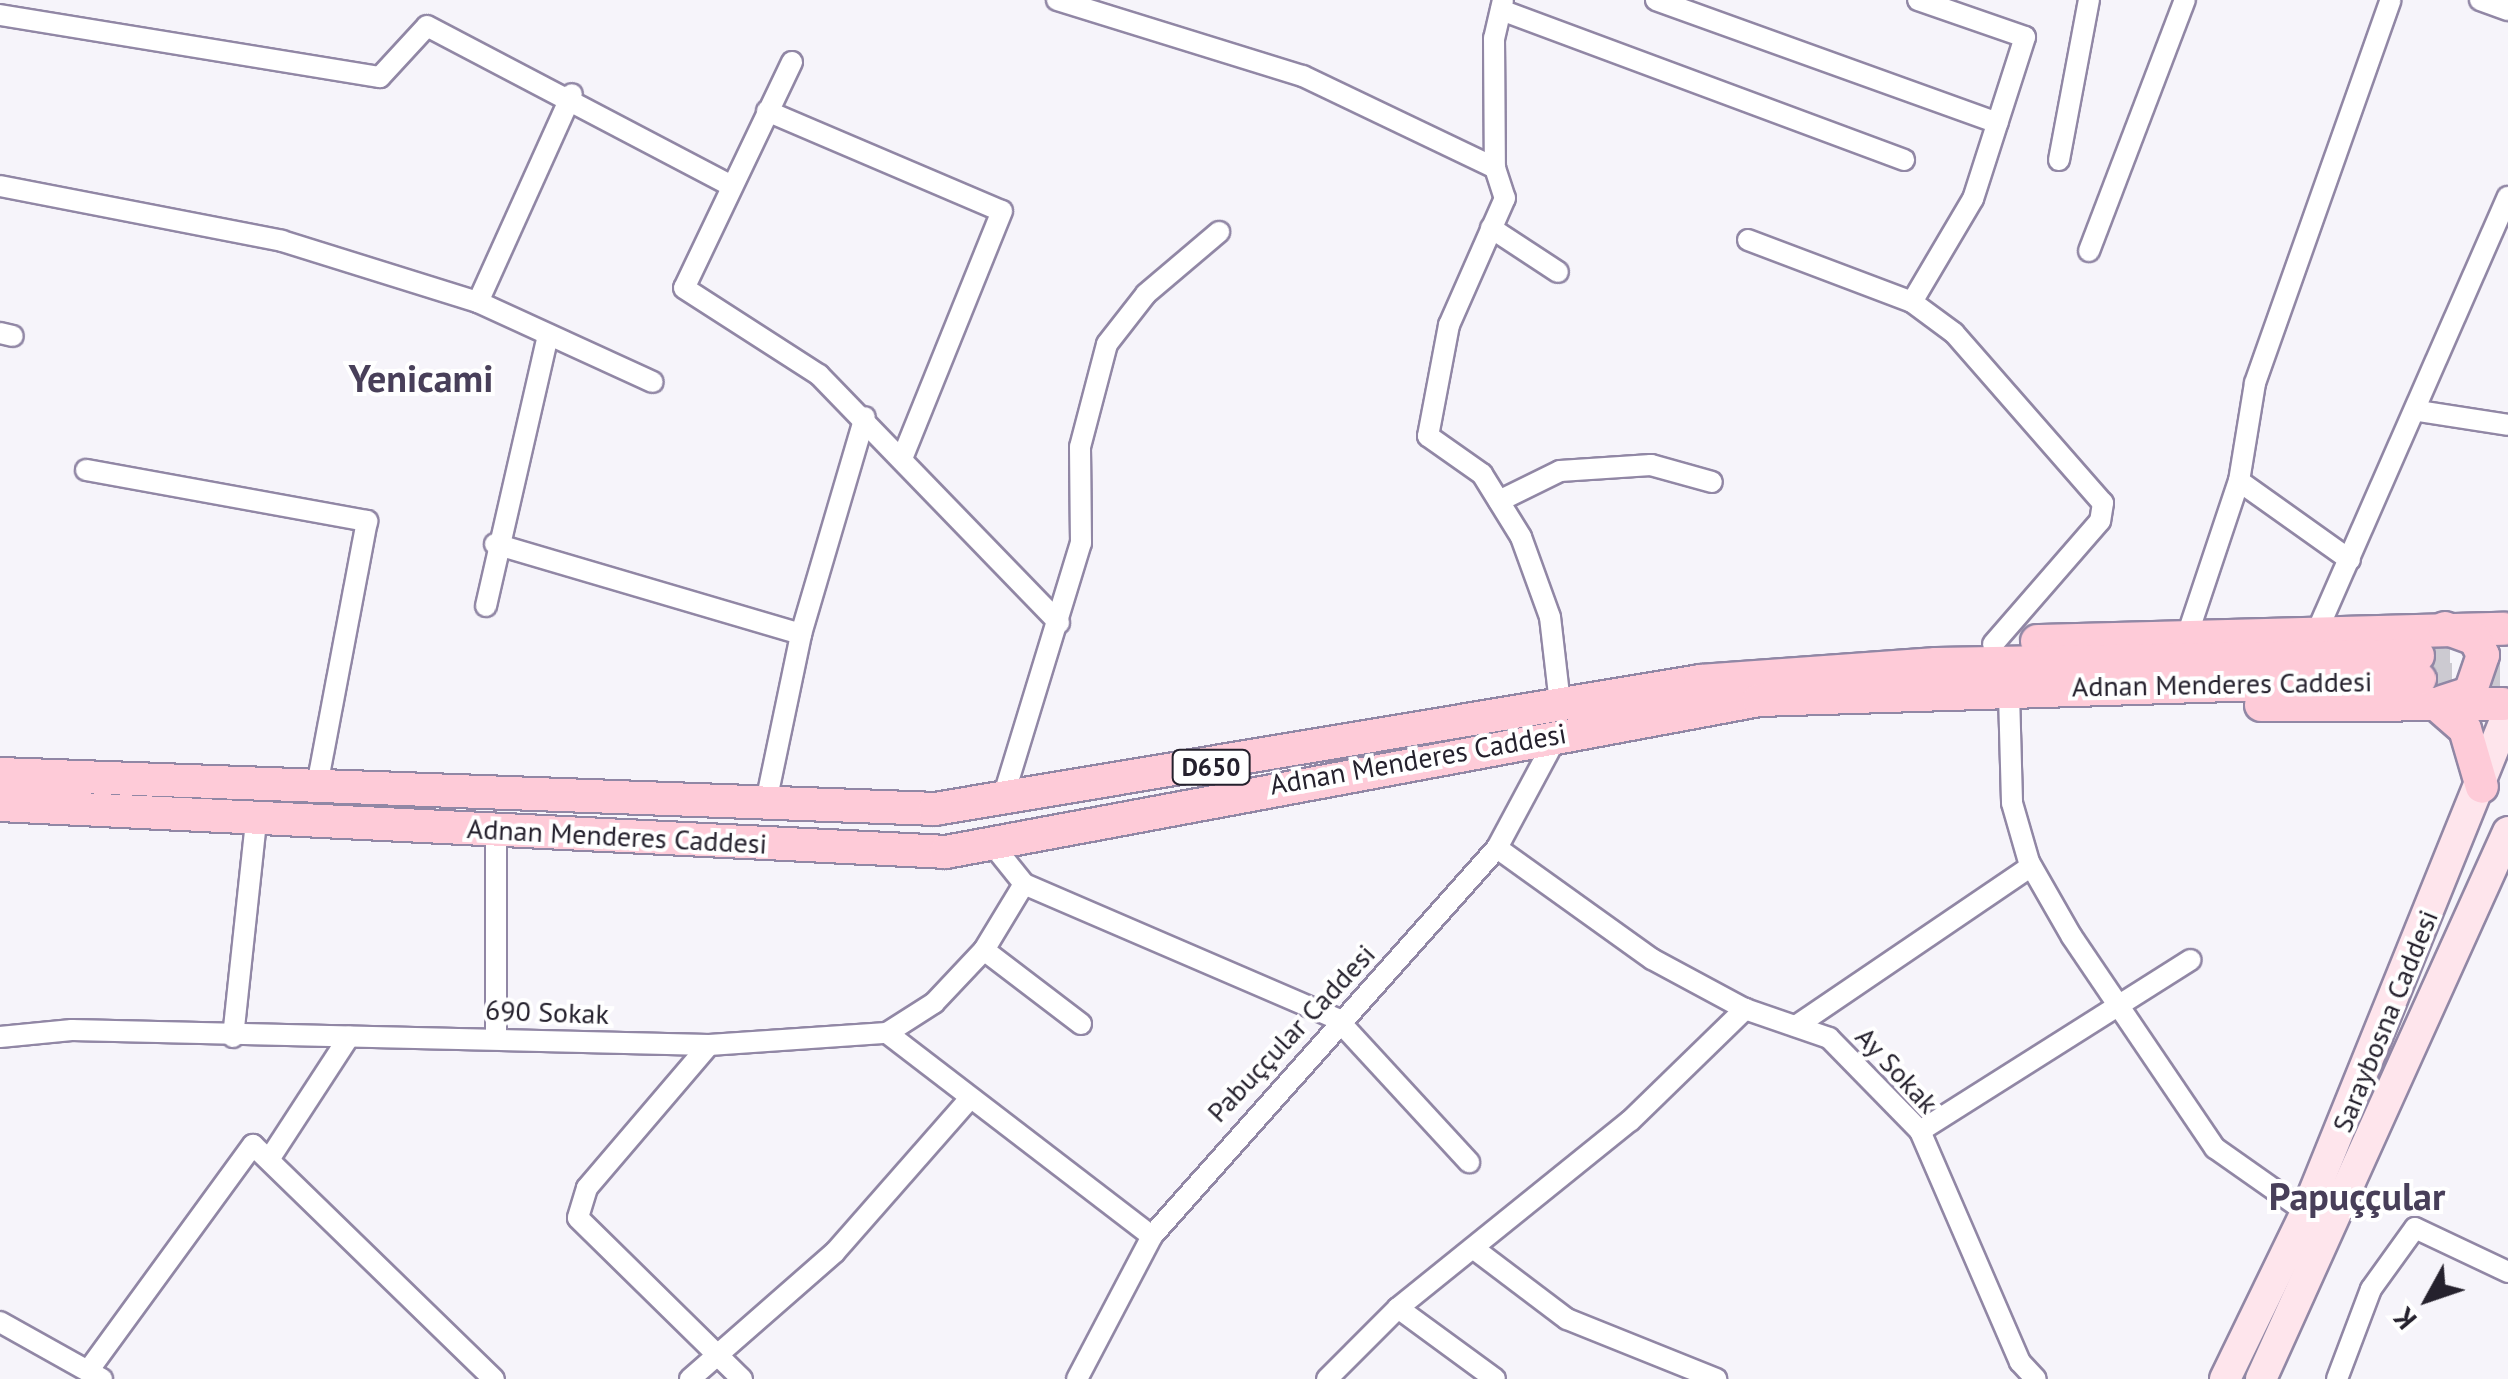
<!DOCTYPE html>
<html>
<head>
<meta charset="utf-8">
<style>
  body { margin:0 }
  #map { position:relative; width:2508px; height:1379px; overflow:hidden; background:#f6f4fa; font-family:"PT Sans",sans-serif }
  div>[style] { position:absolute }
  .primary-tunnel>* { height:32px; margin-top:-16px; transform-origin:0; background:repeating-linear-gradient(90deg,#cccad1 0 32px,transparent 0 48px) }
  .roads { filter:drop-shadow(2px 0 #9187a5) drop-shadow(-2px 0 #9187a5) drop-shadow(0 2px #9187a5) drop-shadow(0 -2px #9187a5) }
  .street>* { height:20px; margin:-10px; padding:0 10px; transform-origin:10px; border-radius:10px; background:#fff }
  .secondary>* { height:30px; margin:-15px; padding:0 15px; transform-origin:15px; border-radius:15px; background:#fee5ec }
  .primary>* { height:32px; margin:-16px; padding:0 16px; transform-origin:16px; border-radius:16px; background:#fecbd8 }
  span { translate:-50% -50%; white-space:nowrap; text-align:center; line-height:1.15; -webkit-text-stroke:8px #fff; paint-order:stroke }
  .shield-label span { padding:2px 8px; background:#fff; border:2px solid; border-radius:8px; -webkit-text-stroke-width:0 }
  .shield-label { font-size:25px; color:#25212d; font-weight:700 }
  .street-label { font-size:28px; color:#25212d }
  .district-label { font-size:38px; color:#483f59; font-weight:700 }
  .north { position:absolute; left:2378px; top:1249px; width:100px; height:100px; -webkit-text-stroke:8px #fff; paint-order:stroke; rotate:230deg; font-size:28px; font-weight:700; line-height:40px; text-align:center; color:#25212d }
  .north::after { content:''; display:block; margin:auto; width:35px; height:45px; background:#25212d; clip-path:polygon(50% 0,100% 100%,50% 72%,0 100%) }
</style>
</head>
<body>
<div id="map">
  <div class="primary-tunnel">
    <div style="left:2418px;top:656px;width:90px;rotate:-0.6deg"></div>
    <div style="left:2420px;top:679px;width:88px"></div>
  </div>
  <div class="roads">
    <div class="street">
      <div style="left:1057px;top:0;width:257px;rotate:17.2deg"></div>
      <div style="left:1303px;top:76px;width:213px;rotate:25.6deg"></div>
      <div style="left:1503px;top:0;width:39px;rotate:103deg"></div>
      <div style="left:1494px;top:38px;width:130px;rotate:89.6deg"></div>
      <div style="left:1495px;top:168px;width:32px;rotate:72deg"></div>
      <div style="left:1505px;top:198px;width:139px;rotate:113.8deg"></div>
      <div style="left:1449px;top:325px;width:113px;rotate:100.7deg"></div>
      <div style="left:1428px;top:436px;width:66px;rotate:35.1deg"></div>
      <div style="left:1482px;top:474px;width:74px;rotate:58.2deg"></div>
      <div style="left:1521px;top:537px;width:85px;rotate:70.1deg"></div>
      <div style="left:1550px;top:617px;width:88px;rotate:83.4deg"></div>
      <div style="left:1656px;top:0;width:363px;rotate:19.8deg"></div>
      <div style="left:2480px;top:0;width:30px;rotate:20deg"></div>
      <div style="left:1501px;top:10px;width:430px;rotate:20.4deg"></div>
      <div style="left:0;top:15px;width:385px;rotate:9.3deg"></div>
      <div style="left:380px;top:77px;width:69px;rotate:-47.3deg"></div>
      <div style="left:427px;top:26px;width:342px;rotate:27.7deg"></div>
      <div style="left:792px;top:62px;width:250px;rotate:115.5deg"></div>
      <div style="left:684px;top:288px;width:161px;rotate:32.8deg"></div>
      <div style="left:819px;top:375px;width:345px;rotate:45.9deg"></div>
      <div style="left:767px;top:111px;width:255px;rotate:23.1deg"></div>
      <div style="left:1002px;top:211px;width:262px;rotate:112deg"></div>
      <div style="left:2059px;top:160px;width:163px;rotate:-79.4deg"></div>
      <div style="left:0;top:186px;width:287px;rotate:11deg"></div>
      <div style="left:282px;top:241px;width:205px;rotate:17.3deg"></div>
      <div style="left:478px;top:302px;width:192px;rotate:24.6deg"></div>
      <div style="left:1491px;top:228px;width:80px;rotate:33.3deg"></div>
      <div style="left:1748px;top:240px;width:175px;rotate:20.7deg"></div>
      <div style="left:1912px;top:302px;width:52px;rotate:36.4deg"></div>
      <div style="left:1954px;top:333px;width:226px;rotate:48.8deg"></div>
      <div style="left:2103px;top:503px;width:18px;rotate:99deg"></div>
      <div style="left:2100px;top:521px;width:163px;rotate:131deg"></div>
      <div style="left:2089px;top:251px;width:269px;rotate:-69.1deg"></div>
      <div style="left:478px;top:302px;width:228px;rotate:-65.7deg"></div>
      <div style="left:1912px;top:302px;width:120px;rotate:-59.4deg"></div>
      <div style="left:1973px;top:199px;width:170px;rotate:-72.2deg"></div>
      <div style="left:2025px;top:37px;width:113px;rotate:-160.9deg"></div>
      <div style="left:0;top:333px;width:13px;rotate:13deg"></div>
      <div style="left:2418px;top:411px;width:91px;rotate:8.8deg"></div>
      <div style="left:86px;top:470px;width:286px;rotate:10.3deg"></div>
      <div style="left:367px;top:521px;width:275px;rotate:100.7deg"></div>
      <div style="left:2239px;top:481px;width:136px;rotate:35.4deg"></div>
      <div style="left:1499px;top:501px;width:68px;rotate:-26.2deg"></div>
      <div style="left:1560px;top:471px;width:91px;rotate:-3.8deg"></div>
      <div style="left:1651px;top:465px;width:63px;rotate:15.6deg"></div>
      <div style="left:495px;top:544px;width:319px;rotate:16.4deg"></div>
      <div style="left:486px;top:606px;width:278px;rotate:-77.1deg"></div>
      <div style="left:2318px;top:629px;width:472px;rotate:-66.3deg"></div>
      <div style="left:2188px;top:633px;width:160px;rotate:-71.5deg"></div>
      <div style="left:2239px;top:481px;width:99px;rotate:-80.7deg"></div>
      <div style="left:2255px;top:383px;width:406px;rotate:-70.5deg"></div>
      <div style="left:2009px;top:694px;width:109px;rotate:88.4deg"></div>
      <div style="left:2012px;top:803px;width:61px;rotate:73.9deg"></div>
      <div style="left:2029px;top:862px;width:86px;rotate:60.2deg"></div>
      <div style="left:2072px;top:937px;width:255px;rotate:55.9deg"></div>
      <div style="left:2215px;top:1148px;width:111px;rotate:35.1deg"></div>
      <div style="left:1002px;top:801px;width:270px;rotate:-73deg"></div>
      <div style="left:1081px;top:543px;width:96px;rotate:-90.6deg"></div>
      <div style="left:1080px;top:447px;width:106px;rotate:-75.3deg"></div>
      <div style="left:1107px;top:344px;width:63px;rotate:-52deg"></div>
      <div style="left:1146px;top:294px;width:96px;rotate:-40.3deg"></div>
      <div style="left:765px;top:807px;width:177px;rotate:-78.2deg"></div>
      <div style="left:801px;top:634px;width:226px;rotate:-73.6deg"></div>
      <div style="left:496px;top:830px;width:207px;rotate:90deg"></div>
      <div style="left:992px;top:844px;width:51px;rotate:51.3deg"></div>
      <div style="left:1024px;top:884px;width:341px;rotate:23.3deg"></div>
      <div style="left:1337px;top:1019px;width:195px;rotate:47.3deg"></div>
      <div style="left:1497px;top:848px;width:191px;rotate:35.6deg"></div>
      <div style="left:1652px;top:959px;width:106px;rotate:28.3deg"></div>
      <div style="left:1745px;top:1009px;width:89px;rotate:19deg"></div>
      <div style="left:1829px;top:1038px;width:130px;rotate:45.6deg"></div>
      <div style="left:1920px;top:1131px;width:252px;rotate:66.6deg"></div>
      <div style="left:2020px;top:1362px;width:23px;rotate:47deg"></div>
      <div style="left:984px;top:950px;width:122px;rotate:37.3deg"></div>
      <div style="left:1796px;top:1026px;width:284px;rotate:-34.2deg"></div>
      <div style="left:887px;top:1033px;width:334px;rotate:37.5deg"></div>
      <div style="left:0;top:1037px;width:72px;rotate:-5.6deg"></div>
      <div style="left:72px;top:1030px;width:637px;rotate:1.35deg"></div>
      <div style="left:709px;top:1045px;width:178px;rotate:-3.9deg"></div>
      <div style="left:887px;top:1033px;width:56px;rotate:-32.6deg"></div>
      <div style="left:934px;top:1003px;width:73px;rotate:-46.7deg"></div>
      <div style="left:984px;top:950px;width:77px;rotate:-58.8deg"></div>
      <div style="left:233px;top:1037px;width:216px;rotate:-83.9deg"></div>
      <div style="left:709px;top:1045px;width:188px;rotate:130.5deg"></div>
      <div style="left:587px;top:1188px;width:31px;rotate:107deg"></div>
      <div style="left:578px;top:1218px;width:230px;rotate:44.5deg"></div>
      <div style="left:1920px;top:1131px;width:320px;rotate:-32.3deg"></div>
      <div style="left:270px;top:1158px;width:145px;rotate:-56.9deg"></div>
      <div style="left:1477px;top:1251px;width:113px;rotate:37.1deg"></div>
      <div style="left:1567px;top:1319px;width:161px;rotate:21.9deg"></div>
      <div style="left:1398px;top:1308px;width:120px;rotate:36.2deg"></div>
      <div style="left:0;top:1322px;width:117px;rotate:29.2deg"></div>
      <div style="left:88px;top:1371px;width:280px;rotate:-53.9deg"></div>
      <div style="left:253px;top:1145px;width:336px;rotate:44.2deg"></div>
      <div style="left:690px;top:1379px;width:193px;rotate:-41.2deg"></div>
      <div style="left:835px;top:1252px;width:200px;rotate:-48.7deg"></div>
      <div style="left:1077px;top:1379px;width:161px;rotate:-62.3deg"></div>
      <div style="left:1152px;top:1236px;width:519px;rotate:-48.36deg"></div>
      <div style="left:1497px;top:848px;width:129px;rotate:-61.8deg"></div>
      <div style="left:1327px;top:1379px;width:100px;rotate:-45deg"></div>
      <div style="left:1398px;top:1308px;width:298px;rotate:-38.9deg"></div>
      <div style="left:1630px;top:1121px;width:161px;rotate:-44.2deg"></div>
      <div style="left:2337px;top:1379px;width:96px;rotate:-69.3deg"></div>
      <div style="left:2371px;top:1289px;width:75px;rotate:-54.2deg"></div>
      <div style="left:2415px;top:1228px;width:103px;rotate:25.3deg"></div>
    </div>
    <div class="secondary">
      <div style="left:2225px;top:1379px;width:186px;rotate:-64.1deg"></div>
      <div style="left:2306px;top:1212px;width:538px;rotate:-67.96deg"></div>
      <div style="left:2261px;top:1379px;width:600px;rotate:-65.7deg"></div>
    </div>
    <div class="primary">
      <div style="left:2037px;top:641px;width:467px;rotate:-1.5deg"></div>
      <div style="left:2442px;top:702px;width:29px;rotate:-18deg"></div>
      <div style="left:2470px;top:693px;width:40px;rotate:-71.1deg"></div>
      <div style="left:2483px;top:655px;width:18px;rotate:-117deg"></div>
      <div style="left:2475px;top:639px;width:32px;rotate:-160deg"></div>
      <div style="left:2436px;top:704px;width:38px;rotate:41deg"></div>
      <div style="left:2465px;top:729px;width:60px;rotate:73.7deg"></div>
      <div style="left:2261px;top:705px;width:242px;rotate:-0.2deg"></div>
      <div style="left:0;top:774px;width:936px;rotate:2.14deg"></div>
      <div style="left:935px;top:809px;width:776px;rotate:-9.5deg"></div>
      <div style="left:1700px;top:681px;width:237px;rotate:-4.1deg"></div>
      <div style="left:1936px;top:664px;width:482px;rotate:-1deg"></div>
      <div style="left:0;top:805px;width:947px;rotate:2.84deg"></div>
      <div style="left:946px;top:852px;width:827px;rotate:-10.59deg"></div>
      <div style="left:1759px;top:700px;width:661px;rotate:-1.82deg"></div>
    </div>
  </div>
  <div class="shield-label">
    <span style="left:1211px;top:767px">D650</span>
  </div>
  <div class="street-label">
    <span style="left:2222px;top:684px;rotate:-1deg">Adnan Menderes Caddesi</span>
    <span style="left:1418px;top:759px;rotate:-10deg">Adnan Menderes Caddesi</span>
    <span style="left:617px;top:836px;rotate:3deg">Adnan Menderes Caddesi</span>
    <span style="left:547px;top:1012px;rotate:2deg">690 Sokak</span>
    <span style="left:2385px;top:1021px;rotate:-68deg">Saraybosna Caddesi</span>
    <span style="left:1291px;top:1033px;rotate:-47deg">Pabuççular Caddesi</span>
    <span style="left:1897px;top:1070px;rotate:47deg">Ay Sokak</span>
  </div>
  <div class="district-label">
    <span style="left:421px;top:378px">Yenicami</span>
    <span style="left:2357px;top:1196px">Papuççular</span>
  </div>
  <div class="north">K</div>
</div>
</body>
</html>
